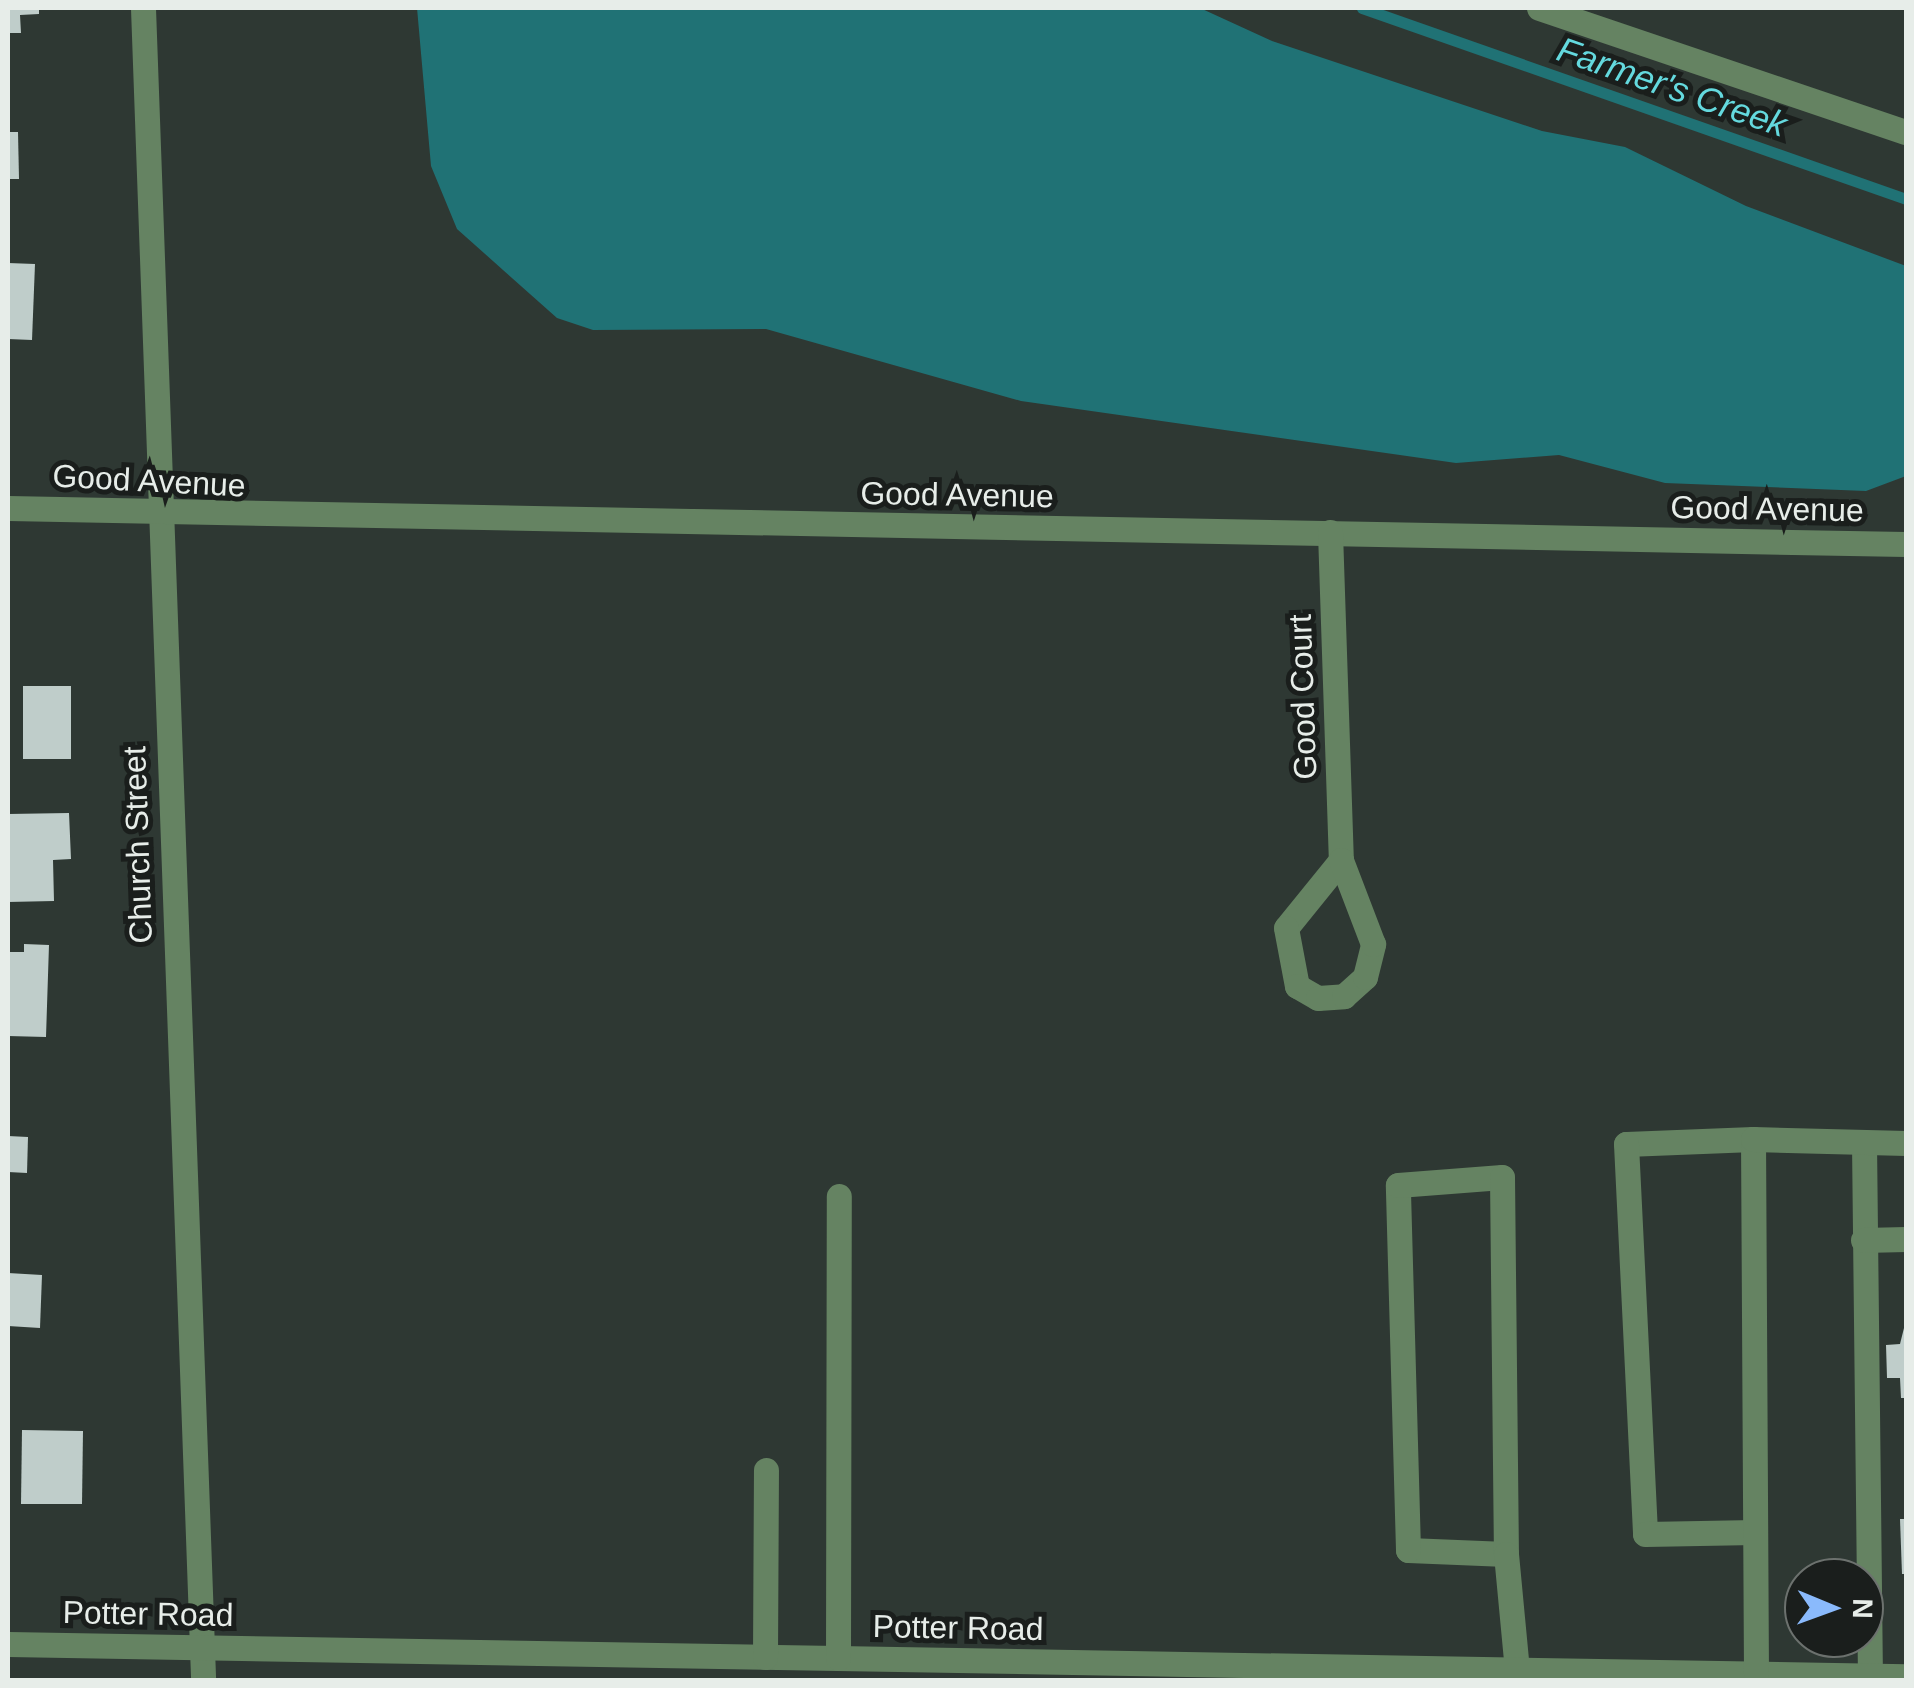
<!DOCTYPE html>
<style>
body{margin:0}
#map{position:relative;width:1914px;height:1688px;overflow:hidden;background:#2e3833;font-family:Arial,sans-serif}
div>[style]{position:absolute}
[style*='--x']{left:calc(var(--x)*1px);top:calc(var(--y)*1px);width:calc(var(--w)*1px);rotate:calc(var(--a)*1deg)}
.water>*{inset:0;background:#207275}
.stream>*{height:11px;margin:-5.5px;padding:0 5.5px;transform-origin:5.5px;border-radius:5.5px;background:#207275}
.building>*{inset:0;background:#bfcdca}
.minor>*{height:25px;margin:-12.5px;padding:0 12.5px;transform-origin:12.5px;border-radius:12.5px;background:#658362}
span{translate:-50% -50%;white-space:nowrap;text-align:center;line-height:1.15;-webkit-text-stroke:10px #1a1e1c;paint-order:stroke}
.street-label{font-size:32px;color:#e7ede9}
.water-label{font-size:35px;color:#64d9de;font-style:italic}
.frame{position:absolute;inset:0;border:10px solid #e7ede9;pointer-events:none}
.north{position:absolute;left:1784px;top:1558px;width:100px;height:100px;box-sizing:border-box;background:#1a1e1c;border:2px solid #6c716e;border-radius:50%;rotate:91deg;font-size:28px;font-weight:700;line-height:40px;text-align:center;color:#e7ede9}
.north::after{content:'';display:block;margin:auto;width:35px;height:45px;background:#8abafc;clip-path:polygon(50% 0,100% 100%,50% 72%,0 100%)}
</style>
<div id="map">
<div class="water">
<i style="clip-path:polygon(417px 8px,1200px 8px,1272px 41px,1542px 131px,1625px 147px,1746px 206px,1906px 266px,1906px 476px,1866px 491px,1665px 483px,1559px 455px,1456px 463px,1021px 401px,766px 329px,593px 330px,557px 318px,457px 229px,431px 166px)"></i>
</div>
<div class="stream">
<i style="--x:1362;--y:8;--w:577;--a:19.35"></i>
</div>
<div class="building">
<i style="clip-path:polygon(8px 8px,39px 8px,39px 14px,20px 15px,21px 33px,8px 33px)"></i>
<i style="clip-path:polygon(8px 132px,18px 132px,19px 179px,8px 179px)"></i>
<i style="clip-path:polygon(8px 263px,35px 264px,32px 340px,8px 339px)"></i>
<i style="clip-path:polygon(23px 686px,71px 686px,71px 759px,23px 759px)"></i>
<i style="clip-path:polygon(69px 813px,71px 859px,53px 860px,54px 901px,8px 902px,8px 814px)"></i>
<i style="clip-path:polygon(24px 944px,49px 945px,46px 1037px,8px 1036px,8px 952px,24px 952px)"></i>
<i style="clip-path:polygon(8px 1136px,28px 1137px,27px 1173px,8px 1172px)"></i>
<i style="clip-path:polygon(8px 1273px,42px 1275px,40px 1328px,8px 1326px)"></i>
<i style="clip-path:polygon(1906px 1320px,1906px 1398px,1901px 1398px,1900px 1378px,1887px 1378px,1886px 1345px,1900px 1344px)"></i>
<i style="clip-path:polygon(22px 1430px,83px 1431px,82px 1504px,21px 1504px)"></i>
<i style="clip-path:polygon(1900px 1519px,1906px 1519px,1906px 1574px,1902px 1574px)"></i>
</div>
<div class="minor">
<i style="--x:143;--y:8;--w:1673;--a:87.94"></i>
<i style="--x:1539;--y:8;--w:387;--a:18.7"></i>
<i style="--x:8;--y:508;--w:1898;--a:1.09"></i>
<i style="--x:1330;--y:532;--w:328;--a:88.1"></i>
<i style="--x:1341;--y:860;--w:87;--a:129"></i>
<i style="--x:1286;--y:928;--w:59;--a:79.3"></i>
<i style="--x:1297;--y:986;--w:24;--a:30"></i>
<i style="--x:1318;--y:998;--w:26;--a:-4"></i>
<i style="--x:1344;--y:996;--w:28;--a:-42"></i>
<i style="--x:1365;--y:977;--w:34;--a:-76"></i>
<i style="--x:1373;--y:944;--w:90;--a:-110.9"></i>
<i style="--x:1753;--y:1139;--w:127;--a:177.7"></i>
<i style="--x:1626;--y:1144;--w:390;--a:87.2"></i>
<i style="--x:1645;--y:1534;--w:110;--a:-1"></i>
<i style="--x:1864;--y:1142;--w:534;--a:89.36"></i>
<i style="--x:1863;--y:1240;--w:43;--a:-1.3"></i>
<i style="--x:1506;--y:1554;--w:98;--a:-177.7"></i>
<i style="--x:1408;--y:1550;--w:365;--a:-91.6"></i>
<i style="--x:1398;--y:1185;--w:104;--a:-4.4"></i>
<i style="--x:1502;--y:1177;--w:377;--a:89.4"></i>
<i style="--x:1506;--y:1554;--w:117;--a:84.6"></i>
<i style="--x:8;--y:1644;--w:1898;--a:0.97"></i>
<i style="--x:765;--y:1657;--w:187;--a:-89.7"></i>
<i style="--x:838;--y:1658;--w:462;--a:-89.9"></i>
<i style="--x:1756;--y:1674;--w:535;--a:-90.32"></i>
<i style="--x:1753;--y:1139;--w:153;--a:1.5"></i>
</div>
<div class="street-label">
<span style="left:149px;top:481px;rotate:3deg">Good Avenue</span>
<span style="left:957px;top:495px;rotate:1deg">Good Avenue</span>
<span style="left:1767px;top:509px;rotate:1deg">Good Avenue</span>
<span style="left:1303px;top:697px;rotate:-92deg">Good Court</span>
<span style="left:138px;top:845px;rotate:-92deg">Church Street</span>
<span style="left:148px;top:1614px;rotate:1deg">Potter Road</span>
<span style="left:958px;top:1628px;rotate:1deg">Potter Road</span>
</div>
<div class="water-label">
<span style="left:1672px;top:87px;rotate:19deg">Farmer's Creek</span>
</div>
<div class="frame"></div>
<div class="north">N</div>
</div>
